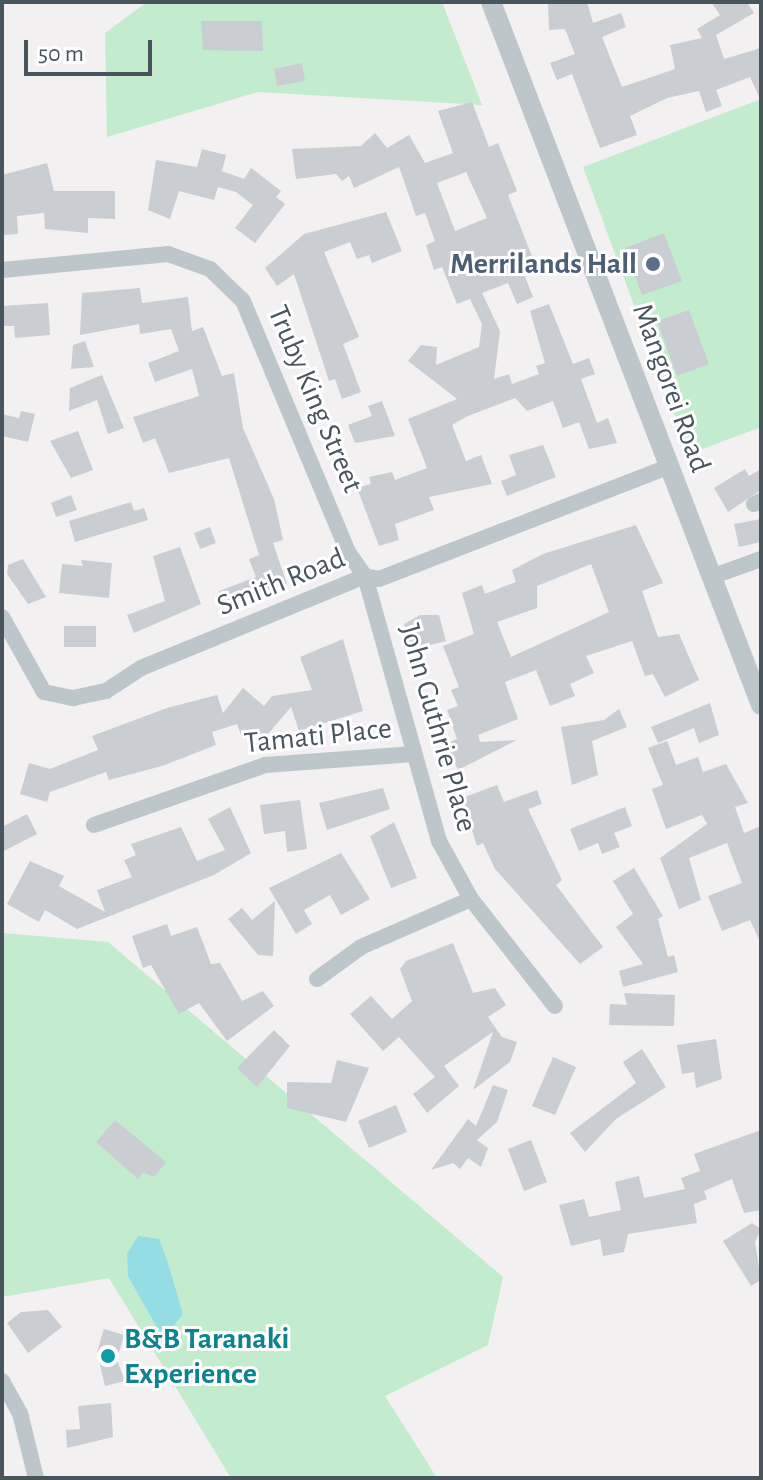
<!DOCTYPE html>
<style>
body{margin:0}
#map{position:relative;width:763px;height:1480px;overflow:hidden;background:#f2f0f0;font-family:"Alegreya Sans",sans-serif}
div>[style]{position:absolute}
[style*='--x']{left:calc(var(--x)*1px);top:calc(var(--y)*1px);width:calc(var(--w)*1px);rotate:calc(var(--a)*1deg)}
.green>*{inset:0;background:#c3ebce}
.water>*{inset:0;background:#94dde5}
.building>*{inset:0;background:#caced2}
.minor>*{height:16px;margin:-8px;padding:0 8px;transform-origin:8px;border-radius:8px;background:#bdc6cb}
.tertiary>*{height:20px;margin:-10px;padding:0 10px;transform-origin:10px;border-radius:10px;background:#bdc6cb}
.dots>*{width:22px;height:22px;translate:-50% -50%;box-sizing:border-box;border:4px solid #fff;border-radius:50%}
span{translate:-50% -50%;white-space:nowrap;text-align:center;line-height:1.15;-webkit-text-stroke:6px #fff;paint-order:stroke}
.service-label{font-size:30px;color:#4e5e75;font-weight:700}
.right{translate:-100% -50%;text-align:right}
.street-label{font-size:30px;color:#49555c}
.culture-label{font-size:30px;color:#0d838f;font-weight:700}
.left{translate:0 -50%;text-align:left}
.frame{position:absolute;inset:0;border:4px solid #49555c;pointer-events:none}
.scale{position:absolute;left:24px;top:40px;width:128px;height:36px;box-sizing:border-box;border:4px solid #49555c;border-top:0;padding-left:10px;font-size:24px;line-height:28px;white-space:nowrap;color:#49555c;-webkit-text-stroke:6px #fff;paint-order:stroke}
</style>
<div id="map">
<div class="green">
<i style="clip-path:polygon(147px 2px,442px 2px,482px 105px,258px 92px,107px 137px,105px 33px)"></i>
<i style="clip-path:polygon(761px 99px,761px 427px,689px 454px,583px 167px)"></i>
<i style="clip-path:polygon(2px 933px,108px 942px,503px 1277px,488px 1345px,385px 1396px,437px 1478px,231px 1478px,109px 1278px,2px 1297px)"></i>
</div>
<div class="water">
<i style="clip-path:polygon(138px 1236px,159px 1239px,167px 1260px,183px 1314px,172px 1328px,159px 1331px,128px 1276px,127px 1254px)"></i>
</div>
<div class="building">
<i style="clip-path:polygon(548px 2px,587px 2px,593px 23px,621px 13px,626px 27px,602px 37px,622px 87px,675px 69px,670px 45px,702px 38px,697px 29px,720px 15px,711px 2px,747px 2px,754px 13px,716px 35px,724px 59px,761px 48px,761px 101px,750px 77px,716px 90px,722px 106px,706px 112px,699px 91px,667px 98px,630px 116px,637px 135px,600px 148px,572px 74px,557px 80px,550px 63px,575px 54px,565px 29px,549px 30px)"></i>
<i style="clip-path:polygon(201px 21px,262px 21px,263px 51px,203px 50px)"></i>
<i style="clip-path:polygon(302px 63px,305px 81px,277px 86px,274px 69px)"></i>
<i style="clip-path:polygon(evenodd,472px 102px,489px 147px,498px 143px,517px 191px,508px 195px,537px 269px,524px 274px,533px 297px,517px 304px,508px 283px,482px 293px,500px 331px,494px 379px,509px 374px,512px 384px,539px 374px,536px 366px,545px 363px,530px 311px,549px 304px,573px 364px,589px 358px,595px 374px,581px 379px,597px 423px,608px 418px,617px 443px,589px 449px,579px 422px,563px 428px,553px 401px,527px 411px,515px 398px,468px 416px,452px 425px,466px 461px,481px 455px,492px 484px,429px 497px,434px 510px,395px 524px,399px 540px,379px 546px,357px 488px,371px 484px,369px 477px,392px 472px,395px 480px,427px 468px,408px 419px,457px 399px,408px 361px,421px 345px,437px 347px,436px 365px,479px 347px,482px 324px,470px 299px,457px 304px,442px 267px,434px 270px,426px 245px,435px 241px,425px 213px,416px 216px,399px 167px,354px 188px,349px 176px,342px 181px,336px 174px,296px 179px,292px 149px,361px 146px,375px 133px,387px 148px,409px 135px,425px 163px,453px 153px,438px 111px,472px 102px,466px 172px,487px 218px,455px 231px,437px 183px,466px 172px)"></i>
<i style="clip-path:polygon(202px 149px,226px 155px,222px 171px,244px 179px,251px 168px,281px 191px,276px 197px,285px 204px,255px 243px,235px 228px,253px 205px,236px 192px,218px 187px,214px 200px,179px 191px,170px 219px,148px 210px,156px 160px,197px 167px)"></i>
<i style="clip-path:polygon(47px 163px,54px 191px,115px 191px,115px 219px,88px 218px,88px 233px,45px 229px,44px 213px,17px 216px,18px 234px,2px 235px,2px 175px)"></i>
<i style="clip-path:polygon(386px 212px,402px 251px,372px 263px,369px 255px,357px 259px,350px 242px,324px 252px,359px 337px,343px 344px,361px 392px,342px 399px,335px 379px,329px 381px,294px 274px,277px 286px,265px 268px,304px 234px)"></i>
<i style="clip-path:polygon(664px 233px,682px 281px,642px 295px,625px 248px)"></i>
<i style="clip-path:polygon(140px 288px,142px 303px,188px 297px,192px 331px,203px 327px,222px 376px,234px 373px,243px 428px,274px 499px,283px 540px,273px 543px,287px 584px,225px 607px,219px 591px,256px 577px,249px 559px,259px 555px,229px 458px,169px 473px,155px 438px,143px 443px,133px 417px,199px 396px,192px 369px,155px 382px,148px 363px,179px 351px,171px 329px,140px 334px,139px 324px,80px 335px,82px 293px)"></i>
<i style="clip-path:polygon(48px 303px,50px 335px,15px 338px,14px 326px,2px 326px,2px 306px)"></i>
<i style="clip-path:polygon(689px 310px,709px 364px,677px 376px,657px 321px)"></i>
<i style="clip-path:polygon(85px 341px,94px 367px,71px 369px,73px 345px)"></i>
<i style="clip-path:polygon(102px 375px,124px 428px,108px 434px,97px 400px,69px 411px,70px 388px)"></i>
<i style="clip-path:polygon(382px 401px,395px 436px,355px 443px,348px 425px,372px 416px,368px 406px)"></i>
<i style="clip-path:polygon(21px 411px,35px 414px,28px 442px,2px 436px,2px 414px,19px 418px)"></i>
<i style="clip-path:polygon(78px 431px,93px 470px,71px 478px,50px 441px)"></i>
<i style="clip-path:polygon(543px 445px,556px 477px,507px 496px,501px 481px,516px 475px,509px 455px)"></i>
<i style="clip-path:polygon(745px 469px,749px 476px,761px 469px,761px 490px,728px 512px,714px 488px)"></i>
<i style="clip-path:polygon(71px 495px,77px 510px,56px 517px,51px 503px)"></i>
<i style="clip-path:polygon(131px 502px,134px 511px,144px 508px,148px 520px,75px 542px,69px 521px)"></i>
<i style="clip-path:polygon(761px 519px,761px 542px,739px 547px,734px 524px)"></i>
<i style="clip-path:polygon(evenodd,636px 525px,663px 583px,642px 591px,658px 637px,679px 634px,699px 680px,665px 697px,653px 674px,645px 676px,632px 641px,586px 656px,594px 673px,570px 684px,575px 696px,550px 706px,536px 670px,505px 682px,518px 719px,478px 735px,480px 742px,517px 740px,458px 770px,446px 744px,457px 739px,447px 710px,458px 706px,451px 690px,459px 687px,443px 646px,474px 634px,462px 593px,482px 585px,485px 594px,516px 582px,512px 570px,543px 554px,636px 525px,591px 564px,609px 612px,511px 657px,497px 622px,537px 608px,537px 586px,591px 564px)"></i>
<i style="clip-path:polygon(210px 527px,216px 543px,200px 549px,194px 533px)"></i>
<i style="clip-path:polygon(180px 547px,201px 604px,134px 633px,127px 615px,165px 601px,153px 556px)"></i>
<i style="clip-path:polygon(23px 559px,46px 597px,28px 604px,7px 574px,8px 565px)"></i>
<i style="clip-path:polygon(81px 560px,112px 563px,109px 598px,59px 593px,62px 564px,83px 566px)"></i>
<i style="clip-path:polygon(420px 615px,439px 615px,446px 641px,411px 650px,404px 624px)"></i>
<i style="clip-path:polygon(64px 626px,96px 626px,96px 647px,64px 647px)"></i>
<i style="clip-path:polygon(343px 639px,363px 711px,299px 731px,291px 707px,268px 734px,242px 738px,237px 724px,212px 732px,216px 745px,162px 766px,109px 780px,106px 772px,50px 792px,47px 802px,20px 794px,29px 763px,50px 769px,98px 750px,92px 736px,167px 708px,217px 695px,223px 713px,243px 688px,264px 706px,272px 696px,312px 690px,300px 657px)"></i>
<i style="clip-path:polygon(710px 703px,719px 735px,699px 743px,694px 728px,658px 743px,651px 727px)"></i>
<i style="clip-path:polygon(619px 709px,627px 727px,592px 741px,598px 775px,572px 785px,561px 727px,604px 720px)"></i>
<i style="clip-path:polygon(667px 741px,676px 765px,698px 757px,703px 772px,726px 764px,748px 803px,735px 807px,744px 833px,761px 826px,761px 944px,750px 920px,722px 931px,708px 896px,742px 883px,727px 843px,689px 858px,701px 900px,679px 909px,660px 858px,707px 824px,702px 815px,666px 829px,652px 789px,663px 785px,648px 748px)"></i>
<i style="clip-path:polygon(497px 785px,504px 802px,537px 790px,542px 804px,528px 809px,562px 880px,556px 885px,603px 947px,580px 964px,495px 869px,483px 843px,477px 846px,462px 798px)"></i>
<i style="clip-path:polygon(383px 788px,390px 809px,327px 830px,319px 803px)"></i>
<i style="clip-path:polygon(300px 800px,307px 849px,287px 852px,285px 831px,264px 834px,260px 805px)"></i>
<i style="clip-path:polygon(230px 807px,251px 853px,214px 875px,77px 929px,45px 910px,39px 922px,7px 904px,30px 861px,64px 876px,59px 886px,105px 912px,97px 890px,132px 877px,124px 860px,136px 855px,131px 844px,181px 827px,197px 861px,225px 850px,208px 819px)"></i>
<i style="clip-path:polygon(625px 807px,632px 826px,614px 833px,620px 847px,602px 854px,598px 843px,579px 851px,570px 829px)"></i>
<i style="clip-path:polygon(27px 814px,37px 834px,2px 852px,2px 827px)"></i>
<i style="clip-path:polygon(394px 822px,417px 878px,391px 888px,370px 836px)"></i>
<i style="clip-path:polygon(341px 853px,370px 899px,341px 915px,330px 895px,304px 910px,312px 924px,296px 934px,269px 888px)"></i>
<i style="clip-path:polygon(634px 868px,663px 916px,658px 919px,668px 957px,674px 955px,678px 972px,623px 987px,619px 971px,643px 964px,616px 927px,633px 914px,613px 881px)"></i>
<i style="clip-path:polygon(275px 901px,273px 956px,258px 955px,228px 919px,242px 908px,252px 920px)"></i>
<i style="clip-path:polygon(167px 924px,171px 936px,197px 927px,211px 964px,220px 963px,242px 1001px,263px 991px,274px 1006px,227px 1041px,199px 1003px,179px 1014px,151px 965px,143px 968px,132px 936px)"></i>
<i style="clip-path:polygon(453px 943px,473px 993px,495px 988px,506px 1005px,488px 1017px,502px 1037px,517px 1042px,510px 1062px,473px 1090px,493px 1032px,444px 1066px,459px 1086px,427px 1113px,413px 1094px,435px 1077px,399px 1037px,383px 1051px,350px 1014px,371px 996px,392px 1019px,412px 1001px,400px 969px,406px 961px)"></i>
<i style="clip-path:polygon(624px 993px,675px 995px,674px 1026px,609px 1025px,610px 1004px,627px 1005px)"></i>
<i style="clip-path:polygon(274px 1030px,290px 1046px,257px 1087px,237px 1068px)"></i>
<i style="clip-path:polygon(716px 1039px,722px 1079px,696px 1088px,694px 1072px,682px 1074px,677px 1045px)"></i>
<i style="clip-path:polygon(642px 1049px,666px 1087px,616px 1119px,585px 1152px,570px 1133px,636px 1083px,623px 1062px)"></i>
<i style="clip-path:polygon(553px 1057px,576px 1067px,555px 1115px,532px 1106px)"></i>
<i style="clip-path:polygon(337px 1060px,369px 1068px,346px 1122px,287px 1108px,287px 1082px,331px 1083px)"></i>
<i style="clip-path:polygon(493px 1085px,508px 1090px,497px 1122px,477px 1140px,488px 1148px,481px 1167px,468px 1158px,460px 1169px,453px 1163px,431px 1170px,468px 1119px,476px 1126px)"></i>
<i style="clip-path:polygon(396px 1105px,407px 1132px,369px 1148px,358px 1121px)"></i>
<i style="clip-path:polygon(115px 1120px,166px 1162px,154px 1177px,143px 1172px,138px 1179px,96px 1142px)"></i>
<i style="clip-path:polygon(761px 1130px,761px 1210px,744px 1213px,732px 1179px,704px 1191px,707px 1199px,694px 1204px,697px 1223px,628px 1234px,624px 1252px,603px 1256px,600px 1239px,571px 1246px,559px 1205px,584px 1199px,589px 1217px,621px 1210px,615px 1182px,639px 1176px,644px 1198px,685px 1189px,681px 1178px,700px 1171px,694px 1154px)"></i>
<i style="clip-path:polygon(531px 1140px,547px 1182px,524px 1191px,508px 1149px)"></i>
<i style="clip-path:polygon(752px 1223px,761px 1229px,755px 1242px,761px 1280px,751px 1286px,723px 1241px)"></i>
<i style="clip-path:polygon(48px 1310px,62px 1327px,28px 1353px,7px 1323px,21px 1312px)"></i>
<i style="clip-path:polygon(104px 1329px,124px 1335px,117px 1360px,125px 1381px,105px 1386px,97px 1352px)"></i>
<i style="clip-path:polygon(111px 1403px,113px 1437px,67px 1448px,66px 1430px,80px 1429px,78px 1406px)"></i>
</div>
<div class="minor">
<i style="--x:2;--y:270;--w:167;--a:-5.5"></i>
<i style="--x:168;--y:254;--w:45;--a:19.7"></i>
<i style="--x:210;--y:269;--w:46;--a:44.1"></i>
<i style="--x:243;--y:301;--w:272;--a:67.3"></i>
<i style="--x:348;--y:552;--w:29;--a:55"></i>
<i style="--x:365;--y:576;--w:275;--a:74.4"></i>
<i style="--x:439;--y:841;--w:66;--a:61.1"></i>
<i style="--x:471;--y:899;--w:136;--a:51.9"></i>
<i style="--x:754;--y:504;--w:8;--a:-23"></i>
<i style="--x:711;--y:577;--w:53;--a:-19.8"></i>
<i style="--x:2;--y:617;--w:86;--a:60.8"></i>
<i style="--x:44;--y:692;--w:30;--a:12"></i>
<i style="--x:73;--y:698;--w:34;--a:-12"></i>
<i style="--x:106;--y:691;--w:42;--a:-33.3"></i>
<i style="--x:141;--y:668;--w:242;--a:-22.3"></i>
<i style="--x:365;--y:576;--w:14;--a:12"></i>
<i style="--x:379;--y:579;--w:310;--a:-21.2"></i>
<i style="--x:94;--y:825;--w:181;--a:-19.3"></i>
<i style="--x:265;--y:765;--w:149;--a:-4.2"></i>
<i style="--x:317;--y:979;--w:54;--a:-36"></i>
<i style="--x:361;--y:947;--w:120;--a:-23.6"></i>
<i style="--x:2;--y:1381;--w:37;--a:61"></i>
<i style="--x:20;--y:1413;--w:67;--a:76.2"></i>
</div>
<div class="tertiary">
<i style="--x:491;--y:2;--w:753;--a:68.99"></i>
</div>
<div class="dots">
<i style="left:653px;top:264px;background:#5c6f8a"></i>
<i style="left:108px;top:1356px;background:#0f9aa8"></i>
</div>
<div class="service-label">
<span class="right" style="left:637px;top:264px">Merrilands Hall</span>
</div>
<div class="street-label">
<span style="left:671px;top:388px;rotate:70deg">Mangorei Road</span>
<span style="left:315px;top:399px;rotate:67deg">Truby King Street</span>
<span style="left:281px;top:582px;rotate:-22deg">Smith Road</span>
<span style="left:438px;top:728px;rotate:74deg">John Guthrie Place</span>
<span style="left:318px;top:736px;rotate:-6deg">Tamati Place</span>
</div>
<div class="culture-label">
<span class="left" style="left:124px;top:1356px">B&amp;B Taranaki<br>Experience</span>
</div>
<div class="frame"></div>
<div class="scale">50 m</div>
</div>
